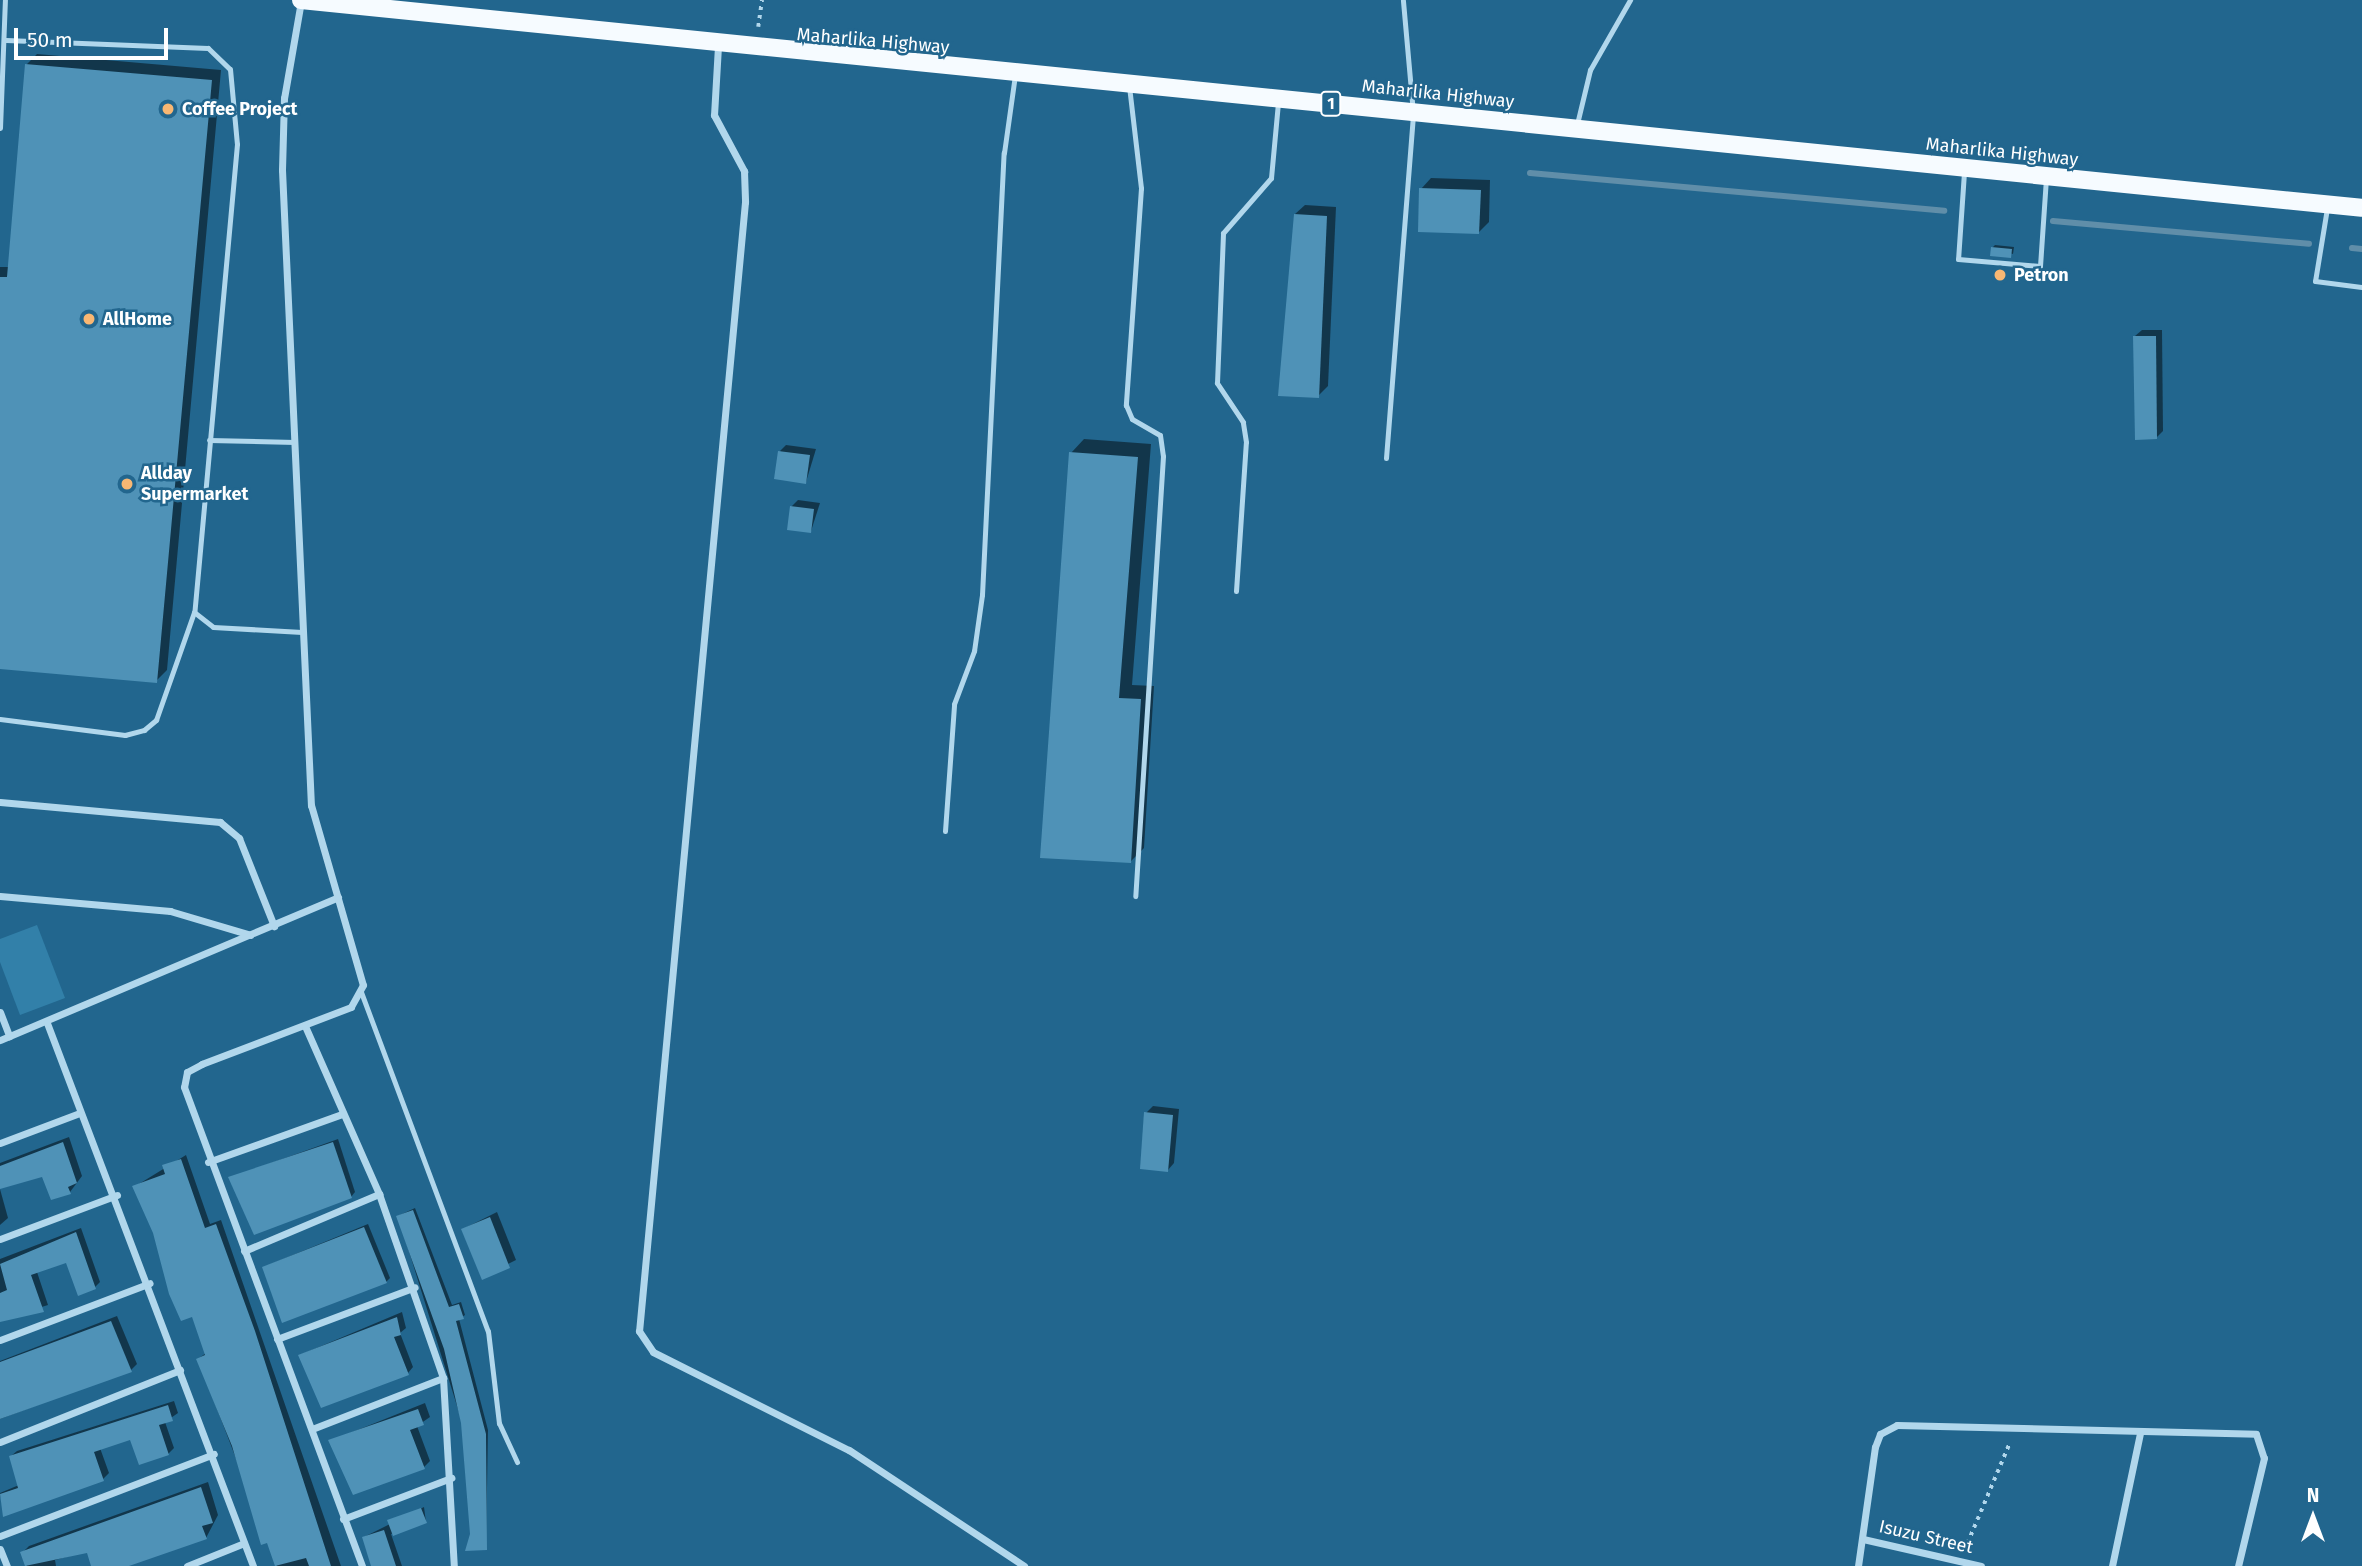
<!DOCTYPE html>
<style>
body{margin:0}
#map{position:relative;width:2362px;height:1566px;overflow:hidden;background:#22668e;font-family:"Fira Sans",sans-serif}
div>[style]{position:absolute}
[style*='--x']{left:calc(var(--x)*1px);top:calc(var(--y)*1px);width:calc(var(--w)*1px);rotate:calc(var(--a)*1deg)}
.green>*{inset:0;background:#3280a9}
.shadow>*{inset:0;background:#0007}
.stream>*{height:6px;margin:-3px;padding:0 3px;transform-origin:3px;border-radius:3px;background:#608ea9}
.building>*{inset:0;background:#4f92b7}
.path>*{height:3.5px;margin-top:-1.75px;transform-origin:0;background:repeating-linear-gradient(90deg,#b1d7ec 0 3.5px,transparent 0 8.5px)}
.lane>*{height:5px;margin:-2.5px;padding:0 2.5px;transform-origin:2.5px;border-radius:2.5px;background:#b1d7ec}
.street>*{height:7px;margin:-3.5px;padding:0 3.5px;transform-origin:3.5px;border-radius:3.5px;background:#b1d7ec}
.primary>*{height:18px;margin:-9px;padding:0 9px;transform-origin:9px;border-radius:9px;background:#f6fbff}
.dots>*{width:19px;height:19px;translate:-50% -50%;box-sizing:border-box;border:4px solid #22668e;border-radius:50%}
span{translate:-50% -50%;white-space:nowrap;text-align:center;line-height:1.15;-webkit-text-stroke:5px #22668e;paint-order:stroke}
.shield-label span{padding:2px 5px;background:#22668e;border:2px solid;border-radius:5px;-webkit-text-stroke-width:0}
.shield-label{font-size:16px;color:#fff;font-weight:700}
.street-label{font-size:18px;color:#fff}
.poi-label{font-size:18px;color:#fff;font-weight:700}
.left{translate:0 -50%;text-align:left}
.north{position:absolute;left:2278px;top:1482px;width:70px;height:70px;-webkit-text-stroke:5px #22668e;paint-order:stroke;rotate:0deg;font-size:19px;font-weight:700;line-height:28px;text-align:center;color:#fff}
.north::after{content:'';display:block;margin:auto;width:24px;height:32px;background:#fff;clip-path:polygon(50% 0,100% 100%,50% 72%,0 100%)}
.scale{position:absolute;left:14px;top:28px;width:154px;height:32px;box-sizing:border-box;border:4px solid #fff;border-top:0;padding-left:9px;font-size:21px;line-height:24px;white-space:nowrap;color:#fff;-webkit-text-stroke:5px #22668e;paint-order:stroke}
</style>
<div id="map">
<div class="green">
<i style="clip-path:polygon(37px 925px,65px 998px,20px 1015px,0 962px,0 939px)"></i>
</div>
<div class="shadow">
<i style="clip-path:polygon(37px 54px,221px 70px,167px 670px,156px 681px,0 667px,0 267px,9px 267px,26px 65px)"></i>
<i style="clip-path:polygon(1431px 178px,1490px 180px,1489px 222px,1478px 233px,1421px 189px)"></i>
<i style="clip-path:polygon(1305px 205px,1336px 207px,1328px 386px,1318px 396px,1295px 214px)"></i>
<i style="clip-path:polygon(1995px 245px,2014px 247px,2013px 254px,1992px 248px)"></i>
<i style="clip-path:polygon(2142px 330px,2162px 330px,2163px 431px,2156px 438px,2135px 336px)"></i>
<i style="clip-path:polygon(1084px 439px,1151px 444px,1132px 685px,1154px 686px,1144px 848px,1130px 862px,1071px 453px)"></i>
<i style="clip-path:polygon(786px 445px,816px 449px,806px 482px,780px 451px)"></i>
<i style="clip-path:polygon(798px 500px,820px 503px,811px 531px,791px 507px)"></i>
<i style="clip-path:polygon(1153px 1106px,1179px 1109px,1174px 1163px,1168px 1170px,1146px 1113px)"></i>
<i style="clip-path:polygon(69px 1137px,82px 1176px,70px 1192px,43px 1175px,0 1187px,0 1163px)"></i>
<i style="clip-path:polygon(338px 1139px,355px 1192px,351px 1197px,230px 1178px)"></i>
<i style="clip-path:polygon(186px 1155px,210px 1224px,221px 1220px,341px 1566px,277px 1566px,198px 1359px,206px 1353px,193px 1314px,134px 1187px)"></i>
<i style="clip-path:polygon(0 1189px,8px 1218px,0 1225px)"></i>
<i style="clip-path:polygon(415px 1208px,452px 1305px,461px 1302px,465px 1315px,459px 1319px,488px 1430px,486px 1549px,472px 1535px,462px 1422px,398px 1216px)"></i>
<i style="clip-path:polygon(497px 1212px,516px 1260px,483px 1277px,463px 1229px)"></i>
<i style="clip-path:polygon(368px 1224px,390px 1278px,386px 1282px,264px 1267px)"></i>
<i style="clip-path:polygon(81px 1228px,100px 1282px,95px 1287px,67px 1260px,37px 1272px,48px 1305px,0 1320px,0 1259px)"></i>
<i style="clip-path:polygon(402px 1312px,406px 1328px,400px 1333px,413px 1367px,408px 1373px,300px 1355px)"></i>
<i style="clip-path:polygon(117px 1316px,137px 1364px,131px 1370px,0 1419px,0 1361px)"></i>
<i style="clip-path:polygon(174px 1401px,178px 1413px,165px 1422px,174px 1448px,168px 1454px,131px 1438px,100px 1448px,109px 1473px,103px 1479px,4px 1515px,0 1493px,19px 1485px,11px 1456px,17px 1451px)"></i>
<i style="clip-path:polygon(425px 1403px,430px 1417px,417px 1426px,430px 1461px,424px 1467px,330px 1441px)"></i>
<i style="clip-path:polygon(208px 1482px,218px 1515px,206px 1538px,122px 1566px,93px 1566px,88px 1551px,55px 1560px,56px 1566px,27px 1566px,22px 1553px,29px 1546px)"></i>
<i style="clip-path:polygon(424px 1507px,426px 1522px,391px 1534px,402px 1566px,374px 1566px,364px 1537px)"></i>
</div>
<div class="stream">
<i style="--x:1530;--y:173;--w:416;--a:5.2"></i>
<i style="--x:2053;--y:221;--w:257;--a:5.1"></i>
<i style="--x:2352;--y:248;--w:10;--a:6"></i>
</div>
<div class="building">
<i style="clip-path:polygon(25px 64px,212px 80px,157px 683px,0 669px,0 277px,7px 277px)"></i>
<i style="clip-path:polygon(1419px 188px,1481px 190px,1479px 234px,1418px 232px)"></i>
<i style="clip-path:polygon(1294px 214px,1327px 216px,1319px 398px,1278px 396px)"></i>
<i style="clip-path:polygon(1991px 247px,2012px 249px,2011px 258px,1990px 256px)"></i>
<i style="clip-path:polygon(2133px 336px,2156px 336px,2157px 439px,2135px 440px)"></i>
<i style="clip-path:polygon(778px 451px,810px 455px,806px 484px,774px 479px)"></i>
<i style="clip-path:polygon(1069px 452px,1138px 457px,1119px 698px,1141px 699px,1131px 863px,1040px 858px)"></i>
<i style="clip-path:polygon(790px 506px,814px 509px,811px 533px,787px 530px)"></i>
<i style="clip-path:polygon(1144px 1112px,1173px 1115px,1168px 1172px,1140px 1169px)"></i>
<i style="clip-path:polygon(63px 1142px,77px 1183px,68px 1187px,71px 1194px,51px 1200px,42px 1177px,0 1189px,0 1166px)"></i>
<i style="clip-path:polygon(333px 1142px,352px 1198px,254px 1235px,228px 1177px)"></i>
<i style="clip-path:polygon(181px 1159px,205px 1228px,216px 1224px,255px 1331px,331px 1566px,309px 1566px,306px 1558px,275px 1566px,267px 1543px,261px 1545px,232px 1446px,196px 1359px,205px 1355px,192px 1317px,181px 1321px,169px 1294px,153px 1233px,132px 1186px,165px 1174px,162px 1165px)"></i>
<i style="clip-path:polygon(413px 1210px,449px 1307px,459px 1304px,464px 1319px,456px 1321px,486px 1434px,487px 1550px,465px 1551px,470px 1534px,461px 1423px,444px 1349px,396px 1216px)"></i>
<i style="clip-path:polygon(490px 1217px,510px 1268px,482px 1280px,461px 1229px)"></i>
<i style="clip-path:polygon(364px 1227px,387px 1283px,282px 1323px,262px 1267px)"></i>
<i style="clip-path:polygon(76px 1232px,96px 1289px,78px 1296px,66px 1263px,31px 1275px,44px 1312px,0 1322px,0 1293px,7px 1290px,0 1264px)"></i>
<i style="clip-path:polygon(397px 1317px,401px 1335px,394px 1337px,409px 1375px,321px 1408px,298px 1355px)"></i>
<i style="clip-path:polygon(111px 1321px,132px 1372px,0 1419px,0 1362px)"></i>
<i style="clip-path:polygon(168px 1405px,173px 1421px,159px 1425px,169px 1455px,139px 1465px,130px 1440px,94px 1452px,104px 1481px,3px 1517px,0 1494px,18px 1488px,9px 1456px)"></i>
<i style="clip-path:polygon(418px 1409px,424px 1425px,410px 1430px,425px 1469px,353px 1495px,328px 1440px)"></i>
<i style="clip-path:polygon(201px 1487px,213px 1523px,202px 1526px,207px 1539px,129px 1566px,91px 1566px,87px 1553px,25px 1566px,20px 1552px)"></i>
<i style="clip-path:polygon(421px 1508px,427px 1523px,393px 1536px,387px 1520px)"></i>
<i style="clip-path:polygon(384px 1530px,396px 1566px,371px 1566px,362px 1537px)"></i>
</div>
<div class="path">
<i style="--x:758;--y:27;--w:27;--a:-82"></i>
<i style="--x:1964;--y:1551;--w:118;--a:-67.1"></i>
</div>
<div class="lane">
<i style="--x:6;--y:40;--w:202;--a:2.3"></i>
<i style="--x:208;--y:48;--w:30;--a:44"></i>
<i style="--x:230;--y:69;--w:75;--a:84.7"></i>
<i style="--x:237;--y:144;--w:470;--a:95.2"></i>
<i style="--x:1129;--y:86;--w:103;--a:83.3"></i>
<i style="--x:1141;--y:188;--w:218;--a:94"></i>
<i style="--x:1126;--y:405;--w:15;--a:67"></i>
<i style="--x:1132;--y:419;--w:32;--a:30"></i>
<i style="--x:1160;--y:435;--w:21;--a:82"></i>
<i style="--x:1163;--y:456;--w:441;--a:93.6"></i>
<i style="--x:1577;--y:124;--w:56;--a:-76.5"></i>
<i style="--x:1590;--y:70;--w:81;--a:-60.3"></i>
<i style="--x:0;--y:128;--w:128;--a:-87.8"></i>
<i style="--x:1964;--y:172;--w:87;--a:93.9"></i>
<i style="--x:1958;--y:259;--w:82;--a:4.9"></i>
<i style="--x:2040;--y:266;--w:87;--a:-86.1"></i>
<i style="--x:2327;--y:208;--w:74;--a:99.3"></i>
<i style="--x:2315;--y:281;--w:47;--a:7.3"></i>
<i style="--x:209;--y:440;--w:86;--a:1.3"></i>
<i style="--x:1386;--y:458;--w:346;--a:-85.5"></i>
<i style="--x:1413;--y:113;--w:113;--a:-95.1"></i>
<i style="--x:1236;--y:591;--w:149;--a:-86.2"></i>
<i style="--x:1246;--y:442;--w:20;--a:-99"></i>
<i style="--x:1243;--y:422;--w:47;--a:-123.7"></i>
<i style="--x:1217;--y:383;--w:150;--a:-87.7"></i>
<i style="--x:1223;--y:233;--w:73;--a:-48.9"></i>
<i style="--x:1271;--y:178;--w:76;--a:-84.7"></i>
<i style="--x:0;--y:719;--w:126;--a:7.3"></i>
<i style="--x:125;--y:735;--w:20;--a:-15"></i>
<i style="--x:144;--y:730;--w:16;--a:-40"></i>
<i style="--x:156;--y:720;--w:114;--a:-70.6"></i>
<i style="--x:194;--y:612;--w:24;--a:38"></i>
<i style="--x:213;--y:627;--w:89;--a:3.2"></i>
<i style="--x:945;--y:831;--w:127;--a:-85.9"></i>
<i style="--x:954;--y:704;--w:57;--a:-69.3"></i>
<i style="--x:974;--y:651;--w:57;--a:-81.9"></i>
<i style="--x:982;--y:595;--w:443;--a:-87.2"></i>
<i style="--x:1004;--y:153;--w:79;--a:-82"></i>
<i style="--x:361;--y:992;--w:362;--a:69.5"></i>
<i style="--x:488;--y:1331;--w:93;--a:83.2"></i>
<i style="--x:499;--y:1423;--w:43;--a:65.2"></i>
</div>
<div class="street">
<i style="--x:301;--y:1;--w:98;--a:99.9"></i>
<i style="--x:284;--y:98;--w:72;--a:91.6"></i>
<i style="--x:282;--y:170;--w:636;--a:87.39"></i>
<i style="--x:311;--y:805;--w:187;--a:73.9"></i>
<i style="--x:363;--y:985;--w:25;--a:119"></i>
<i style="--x:351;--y:1007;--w:160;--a:159.1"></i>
<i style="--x:202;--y:1064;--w:17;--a:152"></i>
<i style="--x:187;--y:1072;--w:15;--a:101"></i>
<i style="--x:184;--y:1087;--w:511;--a:69.61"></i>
<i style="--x:718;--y:46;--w:69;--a:93.3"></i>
<i style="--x:714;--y:115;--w:64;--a:61.8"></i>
<i style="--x:744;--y:171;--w:31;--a:88"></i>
<i style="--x:745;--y:202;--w:1134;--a:95.36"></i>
<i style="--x:639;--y:1331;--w:25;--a:56"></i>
<i style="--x:653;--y:1352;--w:219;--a:26.6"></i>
<i style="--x:849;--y:1450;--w:210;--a:33.5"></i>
<i style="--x:0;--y:802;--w:221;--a:5.2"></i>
<i style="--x:220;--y:822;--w:25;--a:40"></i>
<i style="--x:239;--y:838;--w:95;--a:68.3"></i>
<i style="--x:0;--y:896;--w:171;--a:5"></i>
<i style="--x:170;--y:911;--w:84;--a:16.5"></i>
<i style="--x:0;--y:1012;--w:26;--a:69"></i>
<i style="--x:47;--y:1023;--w:581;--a:69.22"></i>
<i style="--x:305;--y:1026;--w:184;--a:66.2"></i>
<i style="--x:379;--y:1194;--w:195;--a:70.8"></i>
<i style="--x:443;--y:1378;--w:188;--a:86.7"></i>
<i style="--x:0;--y:1040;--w:367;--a:-22.9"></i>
<i style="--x:0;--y:1143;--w:85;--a:-20.6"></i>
<i style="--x:208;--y:1162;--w:142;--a:-19.7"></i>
<i style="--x:0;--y:1239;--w:125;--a:-20.6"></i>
<i style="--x:244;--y:1251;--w:147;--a:-22.9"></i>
<i style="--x:277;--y:1339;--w:147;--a:-20.6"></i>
<i style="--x:0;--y:1340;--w:160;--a:-20.8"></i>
<i style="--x:312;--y:1429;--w:141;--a:-21.3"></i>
<i style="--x:0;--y:1442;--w:194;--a:-21.8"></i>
<i style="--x:343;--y:1519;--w:116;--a:-20.8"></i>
<i style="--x:0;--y:1536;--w:229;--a:-21"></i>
<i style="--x:1863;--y:1539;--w:121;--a:12.9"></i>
<i style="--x:0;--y:1549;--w:18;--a:68"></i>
<i style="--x:187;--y:1566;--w:61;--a:-22"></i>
<i style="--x:1858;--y:1566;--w:120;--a:-81.9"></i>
<i style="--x:1875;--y:1447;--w:14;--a:-69"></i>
<i style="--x:1880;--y:1434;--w:19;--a:-28"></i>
<i style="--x:1897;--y:1425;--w:359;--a:1.4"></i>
<i style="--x:2256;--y:1434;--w:25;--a:72"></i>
<i style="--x:2264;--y:1458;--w:111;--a:103.5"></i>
<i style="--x:2112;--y:1566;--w:136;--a:-78.1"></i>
</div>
<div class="primary">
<i style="--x:301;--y:0;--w:2071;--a:5.76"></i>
</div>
<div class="dots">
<i style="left:168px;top:109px;background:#f8b773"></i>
<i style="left:2000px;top:275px;background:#f8b773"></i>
<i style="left:89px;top:319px;background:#f8b773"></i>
<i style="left:127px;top:484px;background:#f8b773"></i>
</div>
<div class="shield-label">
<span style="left:1331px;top:104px">1</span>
</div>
<div class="street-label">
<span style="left:873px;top:41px;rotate:5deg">Maharlika Highway</span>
<span style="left:1438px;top:94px;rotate:6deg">Maharlika Highway</span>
<span style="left:2002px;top:152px;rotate:6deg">Maharlika Highway</span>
<span style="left:1926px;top:1537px;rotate:13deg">Isuzu Street</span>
</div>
<div class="poi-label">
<span class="left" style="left:182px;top:109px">Coffee Project</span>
<span class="left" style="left:2014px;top:275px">Petron</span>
<span class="left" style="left:103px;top:319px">AllHome</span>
<span class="left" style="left:141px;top:484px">Allday<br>Supermarket</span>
</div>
<div class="north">N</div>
<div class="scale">50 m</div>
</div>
